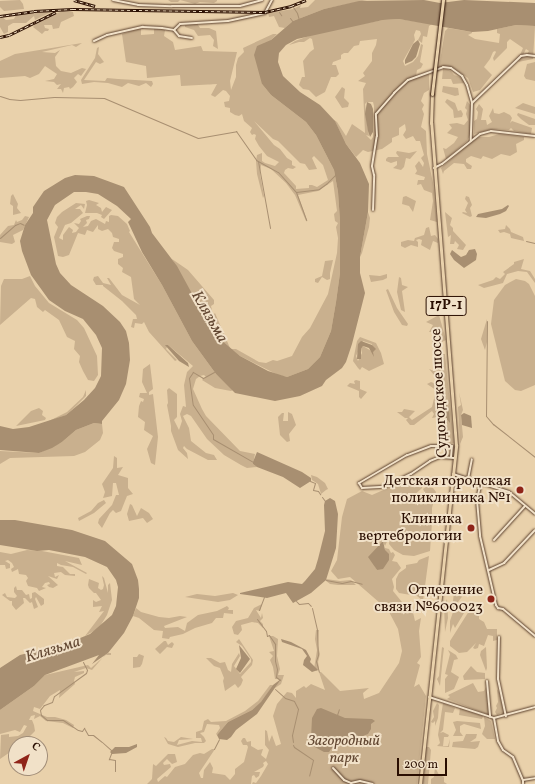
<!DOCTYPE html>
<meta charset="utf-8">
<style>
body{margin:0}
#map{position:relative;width:535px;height:784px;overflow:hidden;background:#e9d1ab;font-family:Vollkorn,serif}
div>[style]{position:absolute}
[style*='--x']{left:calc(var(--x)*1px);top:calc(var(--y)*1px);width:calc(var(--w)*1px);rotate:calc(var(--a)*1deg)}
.green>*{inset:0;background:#c9b08e}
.water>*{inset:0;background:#a88f71}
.stream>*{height:1px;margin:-0.5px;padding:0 0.5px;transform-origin:0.5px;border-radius:0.5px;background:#a88f71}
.roads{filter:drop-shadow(0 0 1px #5a3f2c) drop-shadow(0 0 1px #5a3f2c)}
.minor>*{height:2px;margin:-1px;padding:0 1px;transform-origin:1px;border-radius:1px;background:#f1e1c8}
.major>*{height:3px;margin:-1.5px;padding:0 1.5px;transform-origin:1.5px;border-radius:1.5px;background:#e9d1ab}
.rail>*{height:2.5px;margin-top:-1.25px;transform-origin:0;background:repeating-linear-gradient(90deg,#f1e1c8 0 3px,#2a0e01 0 6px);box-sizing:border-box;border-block:1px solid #2a0e01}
.bridges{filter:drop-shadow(0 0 1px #2a0e01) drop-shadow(0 0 1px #2a0e01)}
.major-bridge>*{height:3px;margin:-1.5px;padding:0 1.5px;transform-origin:1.5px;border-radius:1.5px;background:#e9d1ab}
.dots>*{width:11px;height:11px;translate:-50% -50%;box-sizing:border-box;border:2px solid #f1e1c8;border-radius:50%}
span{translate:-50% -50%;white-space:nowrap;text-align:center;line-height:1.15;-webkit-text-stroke:4px #f1e1c8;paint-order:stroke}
.shield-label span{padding:1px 3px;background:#f1e1c8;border:1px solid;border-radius:3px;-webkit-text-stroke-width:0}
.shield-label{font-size:14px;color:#2a0e01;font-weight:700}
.street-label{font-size:15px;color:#2a0e01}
.poi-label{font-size:15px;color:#2a0e01}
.right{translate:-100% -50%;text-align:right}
.park-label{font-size:15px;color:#624732;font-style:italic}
.water-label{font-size:16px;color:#634833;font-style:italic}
.north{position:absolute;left:8px;top:736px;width:40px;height:40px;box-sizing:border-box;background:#f1e1c8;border:1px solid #a18d78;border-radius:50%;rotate:40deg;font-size:11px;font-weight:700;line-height:16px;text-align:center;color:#2a0e01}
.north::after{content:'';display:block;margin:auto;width:14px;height:18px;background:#8f2418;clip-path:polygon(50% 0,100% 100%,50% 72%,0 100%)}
.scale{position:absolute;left:397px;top:758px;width:50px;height:18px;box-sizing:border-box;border:2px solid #2a0e01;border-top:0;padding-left:5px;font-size:12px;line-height:14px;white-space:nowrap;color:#2a0e01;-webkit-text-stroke:3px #f1e1c8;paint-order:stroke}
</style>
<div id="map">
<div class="green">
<i style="clip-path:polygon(20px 0,23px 4px,24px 9px,4px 11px,0 7px,0 1px)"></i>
<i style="clip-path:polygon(168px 0,217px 0,217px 1px,214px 3px,200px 2px,195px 4px,180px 0,178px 2px,171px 2px)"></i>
<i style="clip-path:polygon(315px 0,367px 0,324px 9px,293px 21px,285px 28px,279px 27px,274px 16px,269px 17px,268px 13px,293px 9px,301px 5px,300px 8px,308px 7px)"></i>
<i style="clip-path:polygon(51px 11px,51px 12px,35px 20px,34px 16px,26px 23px,13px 23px,8px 26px,8px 32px,4px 34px,0 27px,0 18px,2px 17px,6px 20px,14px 19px,16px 15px)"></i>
<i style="clip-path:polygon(63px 11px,73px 12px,74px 16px,61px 22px,59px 28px,53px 29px,52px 25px,44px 25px,45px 28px,49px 29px,48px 31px,45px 31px,42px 34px,33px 27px,36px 23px,52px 15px)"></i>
<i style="clip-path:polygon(evenodd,399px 19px,432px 24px,429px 26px,427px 37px,423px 36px,422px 43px,418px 40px,421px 34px,420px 31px,416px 30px,414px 35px,415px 40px,403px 61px,405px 66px,413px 62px,418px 56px,421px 44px,423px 45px,420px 62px,423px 64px,421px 68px,417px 70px,416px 76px,429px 74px,429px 90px,424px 93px,421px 101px,424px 105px,422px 109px,424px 114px,421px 127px,426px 131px,427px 154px,433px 183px,437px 222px,430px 220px,433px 201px,432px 193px,424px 190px,421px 184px,417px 185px,418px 180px,424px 180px,425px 177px,415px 174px,417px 171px,415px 166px,419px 161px,423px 167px,424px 163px,421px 158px,424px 155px,420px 141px,416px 141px,413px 136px,406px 139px,403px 135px,406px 130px,405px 124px,399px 128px,399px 135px,392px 138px,392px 142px,382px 149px,368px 152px,363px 150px,356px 157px,346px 144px,334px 120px,337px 122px,346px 136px,352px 124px,365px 133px,363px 89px,366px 83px,358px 81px,365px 76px,363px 73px,372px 61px,372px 53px,376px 45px,377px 39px,360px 41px,359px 45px,354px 46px,348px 53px,344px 53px,341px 55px,341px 59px,333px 62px,332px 65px,336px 65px,339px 74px,336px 77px,331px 77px,325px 92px,316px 97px,309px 90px,303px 89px,299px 85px,302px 77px,305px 77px,303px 61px,310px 52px,314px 49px,312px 39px,310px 38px,304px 42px,299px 42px,289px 45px,295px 41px,320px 32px,383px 20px,399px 19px,367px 102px,373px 102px,374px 106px,373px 137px,371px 140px,366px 135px,369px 136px,365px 104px,367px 102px)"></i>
<i style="clip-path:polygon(197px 23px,200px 28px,209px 28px,216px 31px,218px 49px,213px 46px,214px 40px,210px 35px,198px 36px,194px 30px,185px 27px,185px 25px)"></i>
<i style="clip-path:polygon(516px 25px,535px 26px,533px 59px,518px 62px,521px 57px,532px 56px,533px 55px,527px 54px,529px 51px,526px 49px,523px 55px,520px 55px,523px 48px,510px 39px,507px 42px,507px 48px,494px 61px,493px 58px,496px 52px,495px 51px,493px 52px,490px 59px,484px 67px,492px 75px,480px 90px,473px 92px,468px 78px,452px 67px,439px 67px,445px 31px,448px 28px,472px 32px,472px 33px,468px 35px,475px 39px,499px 43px,500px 34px,497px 33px,497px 29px)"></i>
<i style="clip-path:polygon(evenodd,141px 28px,141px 35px,154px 34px,154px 28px,165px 30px,164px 36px,173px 42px,175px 50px,201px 46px,203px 51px,237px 52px,230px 81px,231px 90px,236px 77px,236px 65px,238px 58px,244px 52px,243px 48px,273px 34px,277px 34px,271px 40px,262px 84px,271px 95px,306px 122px,316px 135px,334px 170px,338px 192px,340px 221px,340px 273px,336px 302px,331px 331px,320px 357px,308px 369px,287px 377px,278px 375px,240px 356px,231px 349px,236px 349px,259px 362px,266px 363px,273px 360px,277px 361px,292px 356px,302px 337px,310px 328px,328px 294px,337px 253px,338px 238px,336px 227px,338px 223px,335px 221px,334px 214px,337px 211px,333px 181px,318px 191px,298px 195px,307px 220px,306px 221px,295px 195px,286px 183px,271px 169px,261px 165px,260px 174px,264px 196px,263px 198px,257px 174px,256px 161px,257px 155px,262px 153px,262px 161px,265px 163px,275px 166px,279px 162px,267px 156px,259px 146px,255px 139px,256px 135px,254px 134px,252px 135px,250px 132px,252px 128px,244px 121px,242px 114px,239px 116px,235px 115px,230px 112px,230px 108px,225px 107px,224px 102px,229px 101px,230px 96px,226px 91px,223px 90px,215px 97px,211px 95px,217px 84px,181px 86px,180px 75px,147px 78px,146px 66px,126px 62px,122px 34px,141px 28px,254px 121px,273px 139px,278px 141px,300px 163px,305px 164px,309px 170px,317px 169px,312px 158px,314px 156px,323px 165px,328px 180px,317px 187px,312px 185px,309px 185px,309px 188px,296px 189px,296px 186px,284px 173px,285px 170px,288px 168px,293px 169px,296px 167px,292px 165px,292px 161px,287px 158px,280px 149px,274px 145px,254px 121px)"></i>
<i style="clip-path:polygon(82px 43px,76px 47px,72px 45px,42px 52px,55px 53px,60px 50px,55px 57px,56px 66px,61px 71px,71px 73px,82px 68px,86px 69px,81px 76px,78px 74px,74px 78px,77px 82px,73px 87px,70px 89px,69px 87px,64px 88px,63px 93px,61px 89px,57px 89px,61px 84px,57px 85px,54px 82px,45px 81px,54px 79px,57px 74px,45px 66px,39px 74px,30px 78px,25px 76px,0 78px,0 61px,15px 54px)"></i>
<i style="clip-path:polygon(99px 47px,98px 54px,104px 62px,100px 64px,96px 62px,84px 80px,105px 81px,107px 78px,118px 79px,152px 81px,153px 84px,151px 87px,146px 83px,139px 86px,128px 83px,122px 87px,108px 83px,94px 82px,82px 84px,81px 80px,95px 58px,97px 48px)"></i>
<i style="clip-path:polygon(535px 62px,535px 81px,526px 79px,524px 76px,527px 64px)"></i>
<i style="clip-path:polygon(443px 69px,446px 69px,451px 71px,454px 75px,460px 77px,465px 83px,453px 84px,451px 79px,442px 79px)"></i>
<i style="clip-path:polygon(443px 86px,458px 88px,459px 95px,455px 96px,442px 92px)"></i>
<i style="clip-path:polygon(342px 87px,345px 89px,344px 98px,349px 103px,348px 107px,342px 108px,335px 97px)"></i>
<i style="clip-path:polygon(447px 99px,455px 103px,458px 111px,461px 110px,463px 114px,462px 117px,454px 118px,453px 110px,445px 102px)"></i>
<i style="clip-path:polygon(467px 101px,471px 106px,470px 135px,467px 141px,446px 159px,443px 148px,446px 149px,454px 143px,458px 137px,447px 133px,452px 128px,449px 124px,457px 123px,464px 125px,468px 120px,466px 114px,467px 110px,465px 108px)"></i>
<i style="clip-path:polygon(523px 103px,535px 107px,535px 114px,515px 108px)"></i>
<i style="clip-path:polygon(479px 104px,483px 109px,481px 120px,486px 120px,487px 125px,492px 122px,489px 116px,493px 108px,494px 113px,499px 114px,504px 112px,510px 115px,512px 118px,510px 123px,512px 121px,532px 128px,531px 134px,514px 131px,511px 128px,509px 130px,492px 129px,474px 134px,474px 121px,477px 119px,478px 112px,476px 109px)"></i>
<i style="clip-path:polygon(518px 113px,535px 119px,535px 125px,529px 125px,521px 119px,517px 115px)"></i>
<i style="clip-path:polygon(499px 134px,524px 137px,524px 140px,516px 144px,517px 152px,510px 156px,501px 154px,492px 159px,483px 156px,481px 159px,471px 156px,466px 159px,466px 162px,472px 166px,471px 169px,467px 169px,464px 164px,454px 163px,444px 171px,443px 174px,441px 168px,469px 144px,479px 137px,489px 137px)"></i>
<i style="clip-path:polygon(397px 151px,409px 153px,417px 151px,410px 159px,406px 158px,404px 167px,401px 170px,393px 168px,397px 165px,397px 161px,391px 163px,386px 161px,386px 159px,388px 157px,399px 157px,396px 153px)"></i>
<i style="clip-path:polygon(13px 194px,18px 204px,17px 208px,21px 213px,13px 215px,13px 206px,10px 204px,11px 196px)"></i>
<i style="clip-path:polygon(406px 196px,416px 201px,413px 212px,409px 206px,402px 204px,403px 197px)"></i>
<i style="clip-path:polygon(466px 196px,469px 197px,472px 205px,470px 208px,472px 216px,470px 217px,462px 213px,463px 212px,467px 213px,465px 210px,468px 203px,465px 199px)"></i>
<i style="clip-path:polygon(89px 200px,99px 203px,96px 205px,101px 208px,102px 212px,106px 207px,112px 210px,104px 219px,101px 217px,102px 215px,97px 213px,85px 213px,87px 205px,86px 201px)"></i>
<i style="clip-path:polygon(76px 203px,85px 204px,84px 209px,81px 205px,75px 209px,80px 209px,83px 213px,71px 223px,65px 225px,59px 238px,63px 240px,63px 235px,69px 227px,73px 230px,72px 233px,76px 232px,79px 228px,74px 223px,79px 224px,81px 221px,80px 219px,87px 216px,90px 216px,89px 219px,86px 220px,87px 223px,83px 227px,88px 226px,91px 221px,96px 219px,105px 224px,106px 221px,109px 222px,109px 216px,111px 215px,118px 216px,127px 224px,130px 231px,129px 232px,162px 285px,192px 341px,216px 374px,233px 390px,231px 391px,215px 388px,202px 380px,206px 377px,204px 375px,200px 376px,196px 379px,193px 389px,202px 409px,206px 416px,240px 451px,255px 454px,253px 464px,257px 467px,247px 468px,241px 465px,224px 455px,207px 439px,191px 416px,187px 414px,183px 416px,189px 428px,191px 441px,206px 453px,214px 455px,217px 460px,208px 460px,187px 449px,184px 446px,183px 448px,187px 453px,188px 459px,178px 450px,171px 431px,171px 426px,167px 405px,168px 403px,167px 390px,169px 388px,177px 394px,177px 417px,174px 420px,179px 430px,182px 421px,180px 414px,183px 406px,186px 407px,184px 385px,187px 372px,193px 366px,168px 345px,166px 349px,177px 360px,175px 361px,149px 332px,144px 322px,142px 324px,135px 323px,134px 328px,131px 327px,133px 319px,137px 319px,136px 315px,122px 301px,103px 286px,103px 285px,96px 285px,93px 280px,94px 277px,98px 276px,103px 283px,111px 285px,107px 278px,109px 278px,122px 295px,140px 305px,134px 299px,131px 277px,122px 272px,123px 268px,118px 264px,118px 259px,123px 257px,123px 254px,114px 251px,112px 248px,114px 242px,119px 242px,119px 239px,113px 237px,112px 233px,108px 229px,102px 231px,98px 229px,98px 225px,93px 232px,87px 230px,85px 235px,78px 233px,69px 255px,63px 257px,58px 256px,54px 237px,58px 227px,55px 223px,57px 217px,62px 212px)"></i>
<i style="clip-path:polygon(368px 212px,370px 218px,369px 227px,362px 253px,360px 257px)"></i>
<i style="clip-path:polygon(445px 212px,452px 218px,450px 225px,453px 228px,453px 231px,466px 245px,463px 250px,457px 249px,459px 245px,455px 241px,454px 244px,450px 244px,451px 235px,448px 237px)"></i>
<i style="clip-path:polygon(25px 216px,29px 217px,23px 230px,13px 235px,15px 242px,12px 244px,0 242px,0 235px,8px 226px,14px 225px,16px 220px,17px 222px,22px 220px)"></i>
<i style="clip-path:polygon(506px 225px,510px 229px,511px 232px,523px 237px,524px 241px,511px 238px,510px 234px,504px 232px,500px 233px,498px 230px,505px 229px)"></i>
<i style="clip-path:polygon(429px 227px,431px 236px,435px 235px,438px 239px,438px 243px,433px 241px,430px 250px,421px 245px,422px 240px,419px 239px,416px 240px,418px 242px,418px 247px,411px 245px,405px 248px,401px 246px,401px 242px,408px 240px,414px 241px,415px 238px,424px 235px,426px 228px)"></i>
<i style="clip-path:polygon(172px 259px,188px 270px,214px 300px,214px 304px,211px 306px,213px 315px,215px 313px,230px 348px,214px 334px)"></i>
<i style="clip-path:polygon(524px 259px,521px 269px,530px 271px,535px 279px,535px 283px,527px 272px,518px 271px,507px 274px,503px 283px,484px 288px,478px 285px,493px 280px,496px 277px,500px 279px,505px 274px,503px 272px,514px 264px,514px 262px)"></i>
<i style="clip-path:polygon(333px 260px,330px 273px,330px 279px,327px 280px,322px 277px,318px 283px,315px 282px,315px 279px,322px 276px,325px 261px)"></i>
<i style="clip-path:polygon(387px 274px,387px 278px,383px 280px,371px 282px,369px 275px,380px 276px)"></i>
<i style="clip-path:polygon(30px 276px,35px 286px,49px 303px,77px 320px,84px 328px,97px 356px,98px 375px,94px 381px,88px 380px,83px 371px,79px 362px,80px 356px,74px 349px,75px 341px,67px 337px,59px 320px,45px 310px,43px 312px,37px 307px,35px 299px,31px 298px,0 325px,1px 286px,4px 279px,22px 279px)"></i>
<i style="clip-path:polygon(399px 277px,401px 278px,402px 285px,408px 287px,402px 291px,405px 312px,401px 310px,397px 292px)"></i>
<i style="clip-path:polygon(516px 279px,525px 281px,529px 284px,535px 296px,535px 385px,521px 391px,515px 390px,505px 381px,491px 324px,494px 300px,505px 285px)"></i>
<i style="clip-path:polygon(388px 289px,397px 308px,408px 324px,407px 326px,402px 325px,394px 312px,386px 290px)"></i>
<i style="clip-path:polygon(439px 315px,446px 340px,436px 345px,442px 354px,445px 354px,454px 443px,445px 444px,438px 417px,432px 418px,434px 414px,432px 411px,414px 425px,410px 425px,406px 420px,408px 418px,405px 418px,397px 412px,402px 412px,404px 409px,415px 411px,409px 417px,412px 420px,432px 407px,436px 390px,427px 384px,431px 382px,436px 384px,439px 381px,429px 369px,434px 371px,436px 368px,435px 359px,437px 357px,432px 341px,437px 331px,435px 328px,433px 332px,429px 332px,433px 325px,426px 322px)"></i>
<i style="clip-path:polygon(487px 319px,487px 342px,485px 350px,481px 339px)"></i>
<i style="clip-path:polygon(evenodd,360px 337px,376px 343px,381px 353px,384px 364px,369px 371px,362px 367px,360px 370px,358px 368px,353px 361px,357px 341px,360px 337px,363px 341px,372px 344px,373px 352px,363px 346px,361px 349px,362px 353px,358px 361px,356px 356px,363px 341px)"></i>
<i style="clip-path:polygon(150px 364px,153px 389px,149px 392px,149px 395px,153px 394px,158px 437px,155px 465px,151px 463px,147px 449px,153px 436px,144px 430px,145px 422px,138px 417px,139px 406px,141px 401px,143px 402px,144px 399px,139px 397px,140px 393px,147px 393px,142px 382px,143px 369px)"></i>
<i style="clip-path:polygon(356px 380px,360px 381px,360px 389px,367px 392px,361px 399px,359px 397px,359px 391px,347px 386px,350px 383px,355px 384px,354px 381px)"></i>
<i style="clip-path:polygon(86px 390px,86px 396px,73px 409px,66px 415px,47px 422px,67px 412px,83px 397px)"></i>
<i style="clip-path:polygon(459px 392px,463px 410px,461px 415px,463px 437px,460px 444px,458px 407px,461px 405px)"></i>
<i style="clip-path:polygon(39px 408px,43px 411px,42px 415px,46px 418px,45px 420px,16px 426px,31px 411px)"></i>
<i style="clip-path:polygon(288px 412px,292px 414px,296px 425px,289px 434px,290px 441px,287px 442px,280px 435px,278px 417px,282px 413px,284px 413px,283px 421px,288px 421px)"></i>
<i style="clip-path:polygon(94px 423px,102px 424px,103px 433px,100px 440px,85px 452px,74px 456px,10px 458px,0 464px,0 451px,39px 453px,62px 442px,76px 430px)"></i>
<i style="clip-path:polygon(114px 456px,117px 458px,117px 468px,123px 467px,118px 475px,128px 478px,128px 488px,133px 494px,127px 496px,121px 511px,116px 513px,113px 510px,110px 513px,102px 528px,98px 523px,99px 519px,112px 505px,116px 495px,119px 495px,116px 483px,113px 483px,112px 496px,103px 498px,105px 492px,102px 484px,113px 468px)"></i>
<i style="clip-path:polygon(311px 475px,317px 477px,325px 483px,328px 489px,326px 490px,321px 494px,318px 484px,312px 480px)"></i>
<i style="clip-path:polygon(420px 480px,423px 483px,422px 488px,411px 498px,425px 493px,423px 489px,426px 487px,433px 488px,436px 492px,432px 508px,432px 517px,421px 521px,427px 526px,432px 522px,430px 551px,414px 556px,403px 555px,394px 550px,389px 544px,390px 535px,385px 546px,383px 542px,374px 553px,374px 565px,377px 570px,385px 548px,389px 549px,391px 553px,393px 552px,395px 555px,392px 561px,397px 562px,401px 568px,392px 579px,394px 587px,393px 591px,406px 607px,412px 608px,415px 621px,421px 618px,419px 631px,421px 657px,417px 663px,420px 665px,414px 687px,419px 684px,426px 696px,417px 784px,252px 784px,253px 782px,256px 783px,261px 776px,268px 764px,266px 761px,263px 763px,264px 765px,263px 767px,254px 772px,260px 772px,259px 776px,256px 778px,254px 775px,252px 776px,251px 784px,147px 784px,152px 779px,153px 764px,156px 766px,168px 754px,175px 754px,177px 762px,172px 764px,167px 759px,163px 763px,164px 765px,170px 764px,171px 767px,157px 779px,158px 782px,165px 776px,167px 777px,175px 767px,185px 764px,193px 755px,200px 753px,204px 754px,212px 749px,215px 749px,199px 773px,201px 778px,203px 778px,204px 770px,210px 762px,213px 768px,212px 773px,225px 775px,230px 780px,235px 774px,235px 769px,244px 762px,248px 747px,247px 745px,243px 745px,241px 741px,243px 738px,245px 738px,247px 742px,251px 741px,251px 746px,258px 750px,263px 749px,261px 755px,266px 759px,269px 750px,265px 745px,265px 730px,267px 731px,269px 742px,272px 735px,276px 746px,281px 744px,273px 716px,277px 704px,287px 692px,292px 693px,296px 698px,296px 691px,304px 686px,306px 688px,311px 684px,325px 690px,319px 672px,321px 672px,340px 691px,369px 688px,363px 693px,364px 699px,379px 693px,399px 663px,402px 651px,398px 629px,388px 610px,350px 577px,338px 579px,331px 571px,337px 560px,342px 517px,347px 499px,362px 491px,372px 495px,397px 484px)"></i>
<i style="clip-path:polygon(104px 500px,106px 503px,94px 513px,79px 521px,78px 518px,91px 511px,98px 503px)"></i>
<i style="clip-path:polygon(130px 504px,132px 505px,137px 516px,141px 508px,149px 513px,153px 519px,147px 523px,143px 518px,129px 521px,127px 514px)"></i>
<i style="clip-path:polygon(27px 550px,42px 551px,79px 558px,82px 565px,65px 561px,87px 573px,86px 574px,73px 567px,61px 565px,57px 563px,57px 566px,63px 567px,70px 574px,75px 574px,75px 576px,65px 575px,61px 572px,54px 573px,55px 577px,59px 575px,57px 579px,48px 576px,58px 585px,53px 588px,49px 587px,47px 585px,50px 584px,49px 582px,45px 583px,42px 587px,46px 588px,39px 591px,37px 588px,28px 586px,26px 581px,28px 578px,26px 575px,19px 574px,18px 569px,12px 572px,11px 569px,14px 567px,12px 563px,8px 560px,5px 561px,10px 564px,10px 568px,6px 569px,5px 565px,0 565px,0 552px,11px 554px)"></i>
<i style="clip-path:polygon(429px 556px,423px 601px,417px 596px,399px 593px,396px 589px,396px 579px,399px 573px,406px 568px,406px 565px,417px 563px,419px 560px)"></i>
<i style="clip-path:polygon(102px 576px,104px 578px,108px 593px,108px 585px,110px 583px,112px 600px,107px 615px,99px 628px,85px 636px,104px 611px,99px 612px,102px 606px,93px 607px,93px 600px,96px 602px,101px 600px,96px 593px,94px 593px,89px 588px,88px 585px,89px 579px,99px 583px,98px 588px,101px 590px,103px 589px,104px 585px)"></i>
<i style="clip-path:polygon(326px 579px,340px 581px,351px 580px,356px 585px,338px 585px,330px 584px,325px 580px)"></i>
<i style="clip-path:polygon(16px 586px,17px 590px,22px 590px,26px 595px,29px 594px,30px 599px,32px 598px,32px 593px,35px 592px,44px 599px,44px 604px,41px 606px,36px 597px,35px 599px,38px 607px,34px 609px,32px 602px,30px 603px,25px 598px,23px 598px,24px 603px,16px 610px,12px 605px,12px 601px,10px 601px,2px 595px,5px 593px,7px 597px,15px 598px,17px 596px,14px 592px,14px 588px)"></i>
<i style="clip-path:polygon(462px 590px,467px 591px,467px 593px,464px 594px,452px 610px,454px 592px,457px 593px)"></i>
<i style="clip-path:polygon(233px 593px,238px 595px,230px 600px,218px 602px,185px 597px,197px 594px,215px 596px)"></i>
<i style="clip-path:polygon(447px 599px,448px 618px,445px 632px,444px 606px)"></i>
<i style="clip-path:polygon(262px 604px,260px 611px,256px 610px,261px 618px,262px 613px,263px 618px,260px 621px,263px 624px,263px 628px,258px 623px,252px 622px,241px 625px,242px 630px,238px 635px,234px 634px,232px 627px,236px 621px,248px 618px,254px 608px)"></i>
<i style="clip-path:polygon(227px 606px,229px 608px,228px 610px,233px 610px,233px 614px,224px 613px,223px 618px,216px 618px,212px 623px,195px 628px,183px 634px,170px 637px,169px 639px,162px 638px,163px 631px,154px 630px,139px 618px,133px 616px,136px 608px,141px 612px,159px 617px,169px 618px,180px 616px,187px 617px,164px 626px,165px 628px,178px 627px,185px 631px,187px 623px,198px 615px,217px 611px)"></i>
<i style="clip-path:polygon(460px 607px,467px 608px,455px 628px,453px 624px,450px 633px,450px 621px,453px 612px,460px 611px)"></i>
<i style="clip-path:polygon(471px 608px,473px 608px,475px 615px,479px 616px,479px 619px,484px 622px,487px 629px,497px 629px,497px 640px,493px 641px,493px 636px,488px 635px,484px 646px,479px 644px,478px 648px,475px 649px,473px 648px,476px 643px,467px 652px,459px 653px,450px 646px,450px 641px)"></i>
<i style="clip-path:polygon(316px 630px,319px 630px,318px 646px,320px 654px,318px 662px,319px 668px,317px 671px,314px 669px,317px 650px,315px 639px)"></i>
<i style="clip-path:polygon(269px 636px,273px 636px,278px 639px,277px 656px,280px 669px,278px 675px,284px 675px,281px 684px,275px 688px,280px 679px,275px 679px,273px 667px,270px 660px,273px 656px,269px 652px,274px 651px)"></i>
<i style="clip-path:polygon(239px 639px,253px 660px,252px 665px,241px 677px,243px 680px,241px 685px,238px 688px,235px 684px,225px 691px,223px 681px,224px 678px,220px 668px,214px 666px,206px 658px,211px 658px,220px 663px,225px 662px,228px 670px,231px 672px,232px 664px,239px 653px,240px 656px,234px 666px,240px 674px,251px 662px,251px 659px,242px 646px,236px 642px)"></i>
<i style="clip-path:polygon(164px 641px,166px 641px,168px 645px,172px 642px,174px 644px,172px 648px,167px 647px,160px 654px,155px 649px)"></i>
<i style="clip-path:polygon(442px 647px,444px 648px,443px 656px,440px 686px,437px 679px,439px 676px)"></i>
<i style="clip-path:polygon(486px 647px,487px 668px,486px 671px,480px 655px,481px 651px)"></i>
<i style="clip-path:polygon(448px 650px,456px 655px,458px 659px,454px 660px,451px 672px,459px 677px,454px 689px,445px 693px,445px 679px,448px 675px,445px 674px,450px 654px)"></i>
<i style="clip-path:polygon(108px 653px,111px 653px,111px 655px,105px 655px,92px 670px,86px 668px,74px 672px,84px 671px,84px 673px,75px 677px,74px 681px,75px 684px,59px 698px,60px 690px,50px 696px,40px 709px,34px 707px,33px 711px,47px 717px,55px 717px,66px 720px,74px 725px,73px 728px,63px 723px,46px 721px,40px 716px,34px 719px,35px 715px,31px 716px,29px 720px,32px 720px,34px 725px,35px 731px,23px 743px,16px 744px,16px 748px,0 759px,1px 735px,9px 734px,9px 737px,18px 736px,23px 733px,27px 726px,24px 725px,20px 732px,15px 730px,0 734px,0 710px,34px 686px,45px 675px,88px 665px,91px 668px)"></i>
<i style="clip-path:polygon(139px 654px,144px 656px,142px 664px,140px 667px,133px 668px,133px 657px,137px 657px)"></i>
<i style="clip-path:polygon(471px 666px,477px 672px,485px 673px,485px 679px,464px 680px,463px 676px)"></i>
<i style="clip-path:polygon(473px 683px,478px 692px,484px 691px,486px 687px,489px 715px,447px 699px,450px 697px,448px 695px)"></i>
<i style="clip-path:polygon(270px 685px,273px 685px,262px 702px,252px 710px,228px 722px,217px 735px,216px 734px,220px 728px,219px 725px,207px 724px,204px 732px,200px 733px,204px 737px,206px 741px,204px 743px,195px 743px,178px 747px,168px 744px,164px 737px,166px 738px,168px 741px,174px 742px,181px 737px,193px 739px,179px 740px,177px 745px,192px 741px,202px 742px,201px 738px,196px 738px,196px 732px,202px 730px,204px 721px,208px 719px,211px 722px,226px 721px,245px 711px,258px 701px)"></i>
<i style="clip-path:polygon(497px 689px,499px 692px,504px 713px,503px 715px,501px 713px,497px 715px,495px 712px,497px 708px,496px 706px,498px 702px)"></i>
<i style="clip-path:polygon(437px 703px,439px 705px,438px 718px,435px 726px,435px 721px,433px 723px,431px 722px,434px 717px,433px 711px)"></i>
<i style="clip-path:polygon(443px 703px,455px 708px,453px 713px,445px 712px,443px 730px,440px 733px,443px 732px,449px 735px,448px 737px,444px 737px,443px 746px,448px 746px,450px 739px,449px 747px,437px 746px,440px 743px,438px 735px)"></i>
<i style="clip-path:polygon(460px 708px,483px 716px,482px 719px,459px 715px)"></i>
<i style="clip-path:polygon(484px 717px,491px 721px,495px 739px,487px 739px,482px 734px,485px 726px)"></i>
<i style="clip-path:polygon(457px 721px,480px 723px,481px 729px,464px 724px,460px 726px,460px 732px,463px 736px,453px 736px,456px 730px,453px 722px)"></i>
<i style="clip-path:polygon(466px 734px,477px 734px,476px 738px,470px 742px,480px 741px,478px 747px,475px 749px,452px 747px,453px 742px,463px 741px)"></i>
<i style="clip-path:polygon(425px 747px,429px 747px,431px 750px,428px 784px,423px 784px)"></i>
<i style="clip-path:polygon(435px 767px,439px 775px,444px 777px,444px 782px,447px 784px,431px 784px,431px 779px,434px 777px)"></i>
</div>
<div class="water">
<i style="clip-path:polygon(424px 0,440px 3px,464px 0,535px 3px,535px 26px,516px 25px,488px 31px,472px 32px,399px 19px,383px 20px,297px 39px,286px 45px,279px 53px,278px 62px,283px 76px,300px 92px,320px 105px,335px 121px,346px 144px,360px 163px,369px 184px,368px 212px,360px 257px,360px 273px,365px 293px,352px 344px,346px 362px,342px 368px,326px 380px,322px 386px,300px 396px,275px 401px,235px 393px,216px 374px,192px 341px,162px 285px,142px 252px,128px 222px,131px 219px,117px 206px,98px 194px,86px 192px,74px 192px,55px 205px,47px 220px,56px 264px,60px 273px,71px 285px,103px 306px,120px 322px,126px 331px,129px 343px,130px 360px,126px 384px,119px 400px,102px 421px,102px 424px,94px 423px,76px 430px,62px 442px,52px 448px,39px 453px,0 450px,0 426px,13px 429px,29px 427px,66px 415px,84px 400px,95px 388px,101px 376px,102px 348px,96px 335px,83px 319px,65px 311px,49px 300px,31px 275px,22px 251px,20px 241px,25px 225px,33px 213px,33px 207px,44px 191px,65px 178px,75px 175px,94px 176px,124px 187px,150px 227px,152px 233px,177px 266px,214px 334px,240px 356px,268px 371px,287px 377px,308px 369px,320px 357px,331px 331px,336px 302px,340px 273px,340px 221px,338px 192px,334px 170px,316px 135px,306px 122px,271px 95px,262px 84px,254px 55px,257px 46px,271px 40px,293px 21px,324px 9px,359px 1px)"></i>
<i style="clip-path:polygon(418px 40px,420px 44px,416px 57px,412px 61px,405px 64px,405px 60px,413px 44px)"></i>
<i style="clip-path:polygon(367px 102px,371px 104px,373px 109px,373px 132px,370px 137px,368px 131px,365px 114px)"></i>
<i style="clip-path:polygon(508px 205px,509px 206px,506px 211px,500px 214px,486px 218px,476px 217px,478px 214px,502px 209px)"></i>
<i style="clip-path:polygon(475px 249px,477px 254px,476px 260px,464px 268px,454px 260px,450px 254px,452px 250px,461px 257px,466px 255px,469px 250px)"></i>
<i style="clip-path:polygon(361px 341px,372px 345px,376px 349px,373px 352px,374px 357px,369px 348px,363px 346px,361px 349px,361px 359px,357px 359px,358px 344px)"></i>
<i style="clip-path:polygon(165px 345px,168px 345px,188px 363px,189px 367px,179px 361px)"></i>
<i style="clip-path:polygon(446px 405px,449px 407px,450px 423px,440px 411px,436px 411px,435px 407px,438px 409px)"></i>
<i style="clip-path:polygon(464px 413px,471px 416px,472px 428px,462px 425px,461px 415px)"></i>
<i style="clip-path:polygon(257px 452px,302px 472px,311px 478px,311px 481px,300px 488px,283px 477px,257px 467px,253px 464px,253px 462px)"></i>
<i style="clip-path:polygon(330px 498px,335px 501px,338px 514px,336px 548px,326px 580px,311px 593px,293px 603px,286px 593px,267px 598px,240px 594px,240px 593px,288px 582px,302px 584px,305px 581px,315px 569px,318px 559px,325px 531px,324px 505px,325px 501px)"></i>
<i style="clip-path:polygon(0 520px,15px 520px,72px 530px,105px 541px,132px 564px,138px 580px,139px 589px,139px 598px,133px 616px,124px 633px,108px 653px,92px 664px,99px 655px,45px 675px,34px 686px,0 710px,0 668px,20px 655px,68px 643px,90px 634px,112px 615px,116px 606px,118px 587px,116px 580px,107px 567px,85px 557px,49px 550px,37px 551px,0 545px)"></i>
<i style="clip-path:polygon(383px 541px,385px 550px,389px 554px,389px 560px,383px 569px,377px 570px,368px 557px)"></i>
<i style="clip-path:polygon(281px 639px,291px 642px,306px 650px,311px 659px,310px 662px,318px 670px,312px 672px,303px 665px,304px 660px,307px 656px,302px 649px,282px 642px)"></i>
<i style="clip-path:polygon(239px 645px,250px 659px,240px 673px,236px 669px,241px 658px)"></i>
<i style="clip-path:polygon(281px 679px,257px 714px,236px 730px,231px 737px,227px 740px,219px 739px,217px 735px,228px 722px,252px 710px,261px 702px,273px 685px)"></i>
<i style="clip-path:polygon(321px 708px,345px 718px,372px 719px,375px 721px,371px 724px,371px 729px,368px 734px,363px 736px,357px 744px,348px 745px,341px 742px,331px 749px,329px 752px,324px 752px,313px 746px,311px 738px,312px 718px,317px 709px)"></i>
<i style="clip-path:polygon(137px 744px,137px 747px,126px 753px,112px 754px,110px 752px,115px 747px,129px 747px)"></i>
</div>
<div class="stream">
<i style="--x:293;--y:7;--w:7;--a:56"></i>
<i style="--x:297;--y:13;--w:7;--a:74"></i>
<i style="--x:279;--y:12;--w:4;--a:56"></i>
<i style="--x:290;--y:18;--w:5;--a:53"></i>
<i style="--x:0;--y:96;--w:9;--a:18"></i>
<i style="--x:9;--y:99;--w:11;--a:5"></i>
<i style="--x:20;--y:100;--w:34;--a:-5"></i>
<i style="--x:54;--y:97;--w:50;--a:1.1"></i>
<i style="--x:104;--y:98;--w:102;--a:23.1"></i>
<i style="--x:198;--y:138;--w:39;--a:-10"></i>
<i style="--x:236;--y:131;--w:35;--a:55"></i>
<i style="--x:256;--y:160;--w:25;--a:29"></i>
<i style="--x:278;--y:172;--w:27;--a:48"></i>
<i style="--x:296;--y:192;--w:23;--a:-7"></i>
<i style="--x:319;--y:189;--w:9;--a:-36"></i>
<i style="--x:326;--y:184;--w:13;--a:-45"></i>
<i style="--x:258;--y:161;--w:68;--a:79.8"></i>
<i style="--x:296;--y:192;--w:30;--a:70"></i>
<i style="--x:0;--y:238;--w:20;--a:-41"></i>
<i style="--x:15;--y:225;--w:5;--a:-22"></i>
<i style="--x:20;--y:223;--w:4;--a:27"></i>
<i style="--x:526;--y:241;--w:9;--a:13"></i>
<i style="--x:487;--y:321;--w:95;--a:90.6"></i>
<i style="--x:486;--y:416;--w:11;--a:49"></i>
<i style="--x:493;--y:424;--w:53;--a:38.2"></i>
<i style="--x:214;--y:372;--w:13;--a:151"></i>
<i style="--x:203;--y:378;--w:12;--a:-149"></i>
<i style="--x:193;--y:372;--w:7;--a:124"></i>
<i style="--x:189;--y:378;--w:27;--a:82"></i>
<i style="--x:193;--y:405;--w:36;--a:56"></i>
<i style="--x:213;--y:435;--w:4;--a:90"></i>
<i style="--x:213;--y:439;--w:46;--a:29.9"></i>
<i style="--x:310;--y:481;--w:5;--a:22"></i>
<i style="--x:315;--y:483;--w:7;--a:106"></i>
<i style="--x:313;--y:490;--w:5;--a:11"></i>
<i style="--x:318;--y:491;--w:4;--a:56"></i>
<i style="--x:322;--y:497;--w:5;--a:53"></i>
<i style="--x:326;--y:580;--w:16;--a:11"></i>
<i style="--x:342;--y:583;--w:9;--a:-13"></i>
<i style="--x:351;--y:581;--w:11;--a:15"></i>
<i style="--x:296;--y:601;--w:4;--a:45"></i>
<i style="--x:299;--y:604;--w:9;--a:-6"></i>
<i style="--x:308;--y:603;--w:4;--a:45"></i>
<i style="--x:312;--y:608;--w:23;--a:77"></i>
<i style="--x:317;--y:630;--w:25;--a:88"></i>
<i style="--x:318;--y:655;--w:6;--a:108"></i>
<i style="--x:316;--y:661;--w:11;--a:75"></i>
<i style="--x:259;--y:610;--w:14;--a:-69"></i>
<i style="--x:257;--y:619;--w:15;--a:53"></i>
<i style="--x:266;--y:631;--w:5;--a:79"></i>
<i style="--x:267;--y:636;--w:2;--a:-27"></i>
<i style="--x:269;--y:635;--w:11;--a:56"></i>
<i style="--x:275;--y:644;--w:17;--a:90"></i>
<i style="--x:275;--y:661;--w:8;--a:76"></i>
<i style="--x:277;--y:669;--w:8;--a:97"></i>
<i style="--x:276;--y:677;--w:5;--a:37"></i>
<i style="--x:83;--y:662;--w:9;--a:63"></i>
<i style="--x:87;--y:670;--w:3;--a:108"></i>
<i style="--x:86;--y:673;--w:39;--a:144"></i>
<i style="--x:54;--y:696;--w:6;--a:108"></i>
<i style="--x:52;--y:702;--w:9;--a:159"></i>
<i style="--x:44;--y:705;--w:6;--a:129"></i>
<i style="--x:40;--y:710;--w:5;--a:79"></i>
<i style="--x:41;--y:715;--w:8;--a:40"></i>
<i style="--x:47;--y:720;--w:16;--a:0"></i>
<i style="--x:63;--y:720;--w:18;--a:34"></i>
<i style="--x:78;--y:730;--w:4;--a:14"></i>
<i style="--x:82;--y:731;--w:4;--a:-56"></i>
<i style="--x:84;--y:728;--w:8;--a:60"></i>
<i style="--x:88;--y:735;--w:5;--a:0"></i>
<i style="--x:93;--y:735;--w:11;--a:38"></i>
<i style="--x:102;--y:742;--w:13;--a:42"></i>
<i style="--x:112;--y:751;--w:9;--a:111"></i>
<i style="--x:109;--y:759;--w:6;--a:9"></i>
<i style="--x:115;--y:760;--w:11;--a:90"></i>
<i style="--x:275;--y:689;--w:13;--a:42"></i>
<i style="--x:285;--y:698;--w:9;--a:18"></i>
<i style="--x:294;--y:701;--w:9;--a:63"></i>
<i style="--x:298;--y:709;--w:27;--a:103"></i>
<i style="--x:292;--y:735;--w:7;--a:82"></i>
<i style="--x:337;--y:715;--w:6;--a:-72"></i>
<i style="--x:293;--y:745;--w:2;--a:63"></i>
<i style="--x:294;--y:747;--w:23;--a:34"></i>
<i style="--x:313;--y:760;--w:16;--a:104"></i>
<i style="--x:214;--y:749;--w:11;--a:-63"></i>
</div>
<div class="roads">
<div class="minor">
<i style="--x:113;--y:0;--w:25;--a:11"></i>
<i style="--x:138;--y:5;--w:34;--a:2"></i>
<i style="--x:172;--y:6;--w:68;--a:0"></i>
<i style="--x:240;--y:6;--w:23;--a:-15"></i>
<i style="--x:174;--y:30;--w:8;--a:50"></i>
<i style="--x:179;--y:36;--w:13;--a:9"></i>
<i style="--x:94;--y:41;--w:14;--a:-25"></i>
<i style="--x:107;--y:35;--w:37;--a:-13"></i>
<i style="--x:143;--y:27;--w:19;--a:3"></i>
<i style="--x:162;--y:28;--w:12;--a:9"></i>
<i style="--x:174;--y:30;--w:8;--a:-45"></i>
<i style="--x:180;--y:24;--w:48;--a:-3.6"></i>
<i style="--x:228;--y:21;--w:38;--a:-12"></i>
<i style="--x:265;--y:13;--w:15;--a:-62"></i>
<i style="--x:472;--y:103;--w:68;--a:-43.8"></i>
<i style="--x:521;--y:56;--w:6;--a:-9"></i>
<i style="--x:527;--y:55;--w:8;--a:7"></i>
<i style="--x:434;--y:168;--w:9;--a:-27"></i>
<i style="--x:442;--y:164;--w:48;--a:-38.3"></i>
<i style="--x:480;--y:134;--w:11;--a:-15"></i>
<i style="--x:491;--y:131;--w:44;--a:6.5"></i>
<i style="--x:373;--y:210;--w:35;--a:-88"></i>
<i style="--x:374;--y:175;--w:9;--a:-103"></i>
<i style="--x:372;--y:166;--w:30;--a:-81"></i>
<i style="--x:377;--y:136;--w:22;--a:-93"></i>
<i style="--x:376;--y:114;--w:28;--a:-49"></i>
<i style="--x:394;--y:93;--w:19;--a:-43"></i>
<i style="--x:408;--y:80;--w:37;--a:-20"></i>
<i style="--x:443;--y:67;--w:8;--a:7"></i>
<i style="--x:451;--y:68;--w:14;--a:36"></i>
<i style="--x:462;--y:76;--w:10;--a:61"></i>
<i style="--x:467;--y:85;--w:19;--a:74"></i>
<i style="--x:472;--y:103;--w:38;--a:92"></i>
<i style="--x:451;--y:457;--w:11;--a:-85"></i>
<i style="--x:452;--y:446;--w:21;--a:180"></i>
<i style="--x:431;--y:446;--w:26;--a:159"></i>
<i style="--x:407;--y:455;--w:56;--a:149.7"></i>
<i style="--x:359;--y:483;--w:6;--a:59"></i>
<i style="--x:362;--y:488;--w:22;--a:-3"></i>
<i style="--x:384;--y:487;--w:30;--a:-26"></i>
<i style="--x:411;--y:474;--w:23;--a:-34"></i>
<i style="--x:430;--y:461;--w:11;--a:-22"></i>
<i style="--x:440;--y:457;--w:14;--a:4"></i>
<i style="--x:453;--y:474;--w:59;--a:17.8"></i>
<i style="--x:509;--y:492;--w:34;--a:40"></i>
<i style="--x:468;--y:479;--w:20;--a:-79"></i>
<i style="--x:481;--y:482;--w:18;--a:103"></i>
<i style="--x:477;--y:500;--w:36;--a:85"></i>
<i style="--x:480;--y:536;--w:71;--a:76.9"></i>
<i style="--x:496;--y:605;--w:4;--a:56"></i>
<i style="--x:498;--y:608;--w:5;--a:11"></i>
<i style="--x:503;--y:609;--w:42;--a:40.2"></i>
<i style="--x:494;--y:540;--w:46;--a:-47.6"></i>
<i style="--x:489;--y:570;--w:17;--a:-25"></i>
<i style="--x:504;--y:563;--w:45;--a:-46.8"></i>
<i style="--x:499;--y:637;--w:42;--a:91.4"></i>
<i style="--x:498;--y:679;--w:38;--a:78"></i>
<i style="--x:487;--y:681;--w:36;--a:85"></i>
<i style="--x:429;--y:697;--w:68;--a:17.9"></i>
<i style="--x:494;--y:718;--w:42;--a:-15"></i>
<i style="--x:494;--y:718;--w:23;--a:80"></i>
<i style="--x:498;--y:741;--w:10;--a:61"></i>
<i style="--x:503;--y:750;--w:12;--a:35"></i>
<i style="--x:513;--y:757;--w:25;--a:67"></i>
<i style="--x:523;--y:780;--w:4;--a:90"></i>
<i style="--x:333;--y:768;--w:16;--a:47"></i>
<i style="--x:344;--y:780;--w:8;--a:23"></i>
<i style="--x:351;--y:783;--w:9;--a:-13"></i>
<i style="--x:360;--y:781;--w:13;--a:13"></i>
<i style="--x:523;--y:780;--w:12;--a:-9"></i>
</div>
<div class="major">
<i style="--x:420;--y:784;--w:341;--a:-83.9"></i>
<i style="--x:456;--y:445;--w:323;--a:-94.4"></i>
<i style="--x:431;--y:123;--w:29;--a:-88"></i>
</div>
</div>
<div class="rail">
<i style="--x:74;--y:0;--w:22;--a:16"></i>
<i style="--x:0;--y:16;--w:34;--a:-8"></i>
<i style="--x:34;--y:11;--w:39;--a:-3"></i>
<i style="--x:73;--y:9;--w:192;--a:0.9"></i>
<i style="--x:265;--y:12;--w:27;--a:-13"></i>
<i style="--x:291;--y:6;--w:16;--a:-22"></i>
<i style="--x:0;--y:37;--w:9;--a:-13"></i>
<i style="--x:9;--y:35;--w:52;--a:-26.1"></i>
</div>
<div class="bridges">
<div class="major-bridge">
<i style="--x:432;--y:94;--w:95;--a:-83.3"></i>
</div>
</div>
<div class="dots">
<i style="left:520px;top:490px;background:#8f2418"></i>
<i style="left:471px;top:528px;background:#8f2418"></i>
<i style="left:491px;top:599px;background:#8f2418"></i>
</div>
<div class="shield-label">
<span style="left:446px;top:306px">17Р-1</span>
</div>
<div class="street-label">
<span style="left:440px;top:393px;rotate:-93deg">Судогодское шоссе</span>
</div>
<div class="poi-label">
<span class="right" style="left:511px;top:490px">Детская городская<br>поликлиника №1</span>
<span class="right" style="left:462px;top:528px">Клиника<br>вертебрологии</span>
<span class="right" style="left:483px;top:599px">Отделение<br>связи №600023</span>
</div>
<div class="park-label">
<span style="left:344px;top:750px">Загородный<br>парк</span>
</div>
<div class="water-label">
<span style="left:209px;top:317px;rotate:60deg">Клязьма</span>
<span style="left:53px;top:650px;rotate:-17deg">Клязьма</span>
</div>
<div class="north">С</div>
<div class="scale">200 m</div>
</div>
